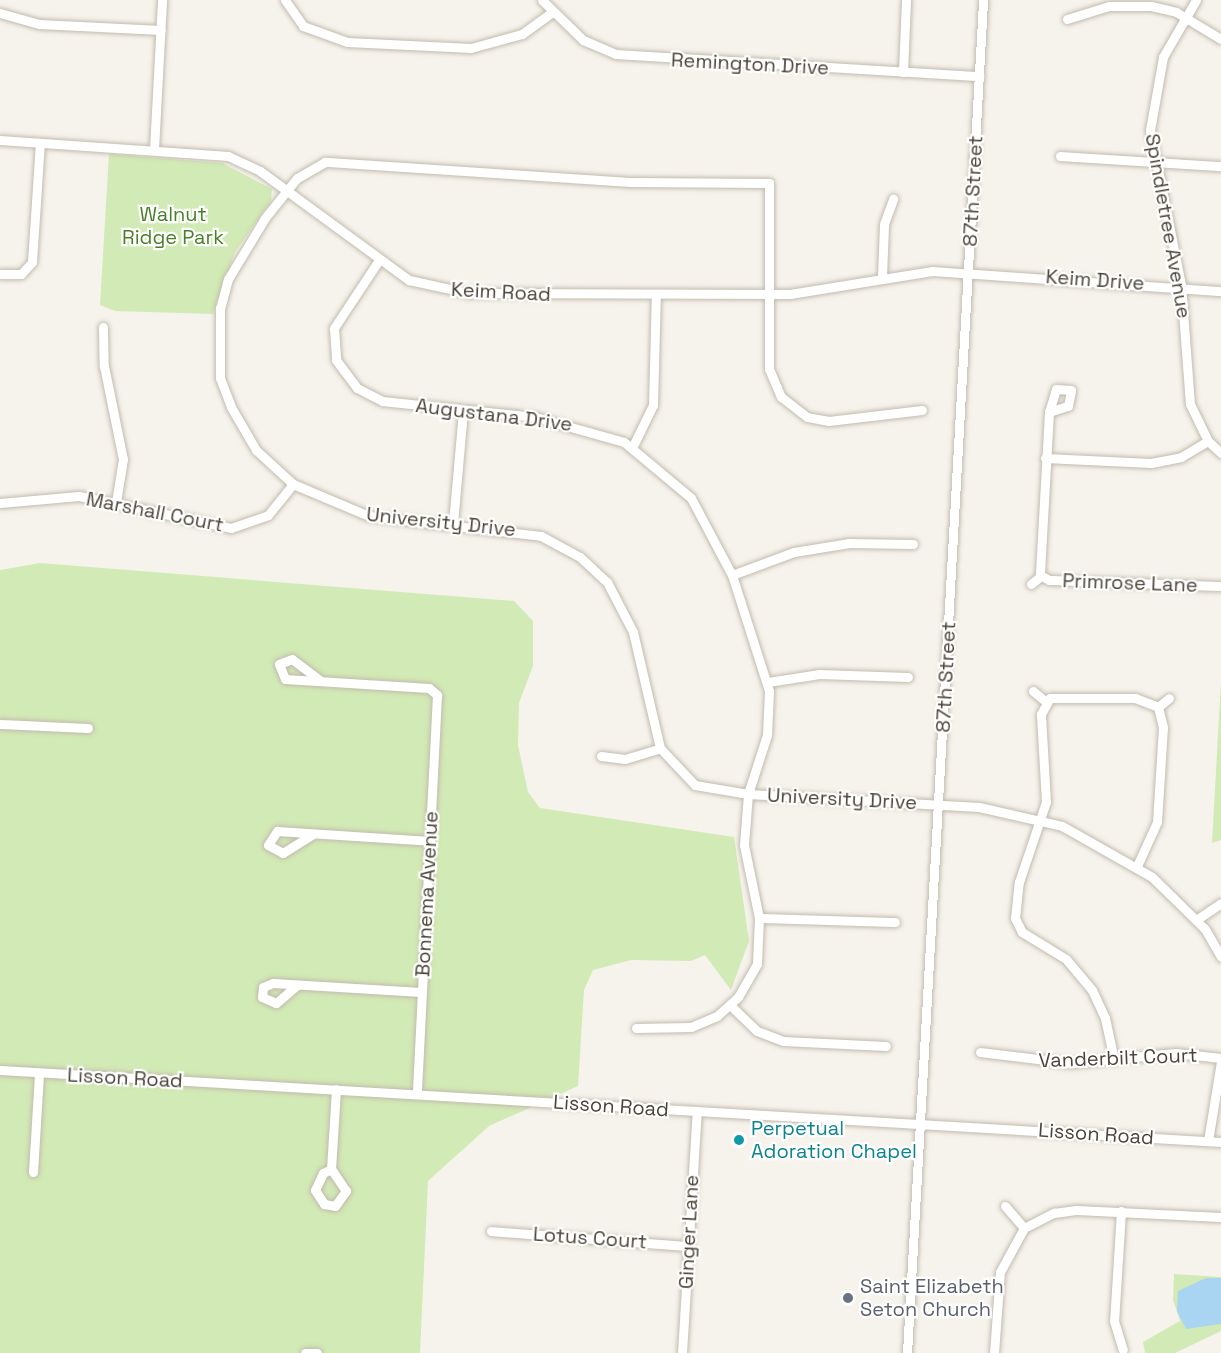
<!DOCTYPE html>
<style>
body{margin:0}
#map{position:relative;width:1221px;height:1353px;overflow:hidden;background:#f6f3ec;font-family:"Space Grotesk",sans-serif}
div>[style]{position:absolute}
[style*='--x']{left:calc(var(--x)*1px);top:calc(var(--y)*1px);width:calc(var(--w)*1px);rotate:calc(var(--a)*1deg)}
.green>*{inset:0;background:#d2eab5}
.water>*{inset:0;background:#a9d4f2}
.roads{filter:drop-shadow(0 0 2px #c2bbae) drop-shadow(0 0 2px #c2bbae)}
.minor>*{height:9px;margin:-4.5px;padding:0 4.5px;transform-origin:4.5px;border-radius:4.5px;background:#fff}
.dots>*{width:16px;height:16px;translate:-50% -50%;box-sizing:border-box;border:3px solid #fff;border-radius:50%}
span{translate:-50% -50%;white-space:nowrap;text-align:center;line-height:1.15;-webkit-text-stroke:4.5px #fff;paint-order:stroke}
.street-label{font-size:20px;color:#4b4439}
.park-label{font-size:20px;color:#4a7f2a}
.culture-label{font-size:20px;color:#0d838f}
.left{translate:0 -50%;text-align:left}
.worship-label{font-size:20px;color:#5b616d}
</style>
<div id="map">
<div class="green">
<i style="clip-path:polygon(109px 154px,222px 163px,272px 189px,271px 201px,235px 252px,213px 314px,115px 311px,100px 305px)"></i>
<i style="clip-path:polygon(40px 563px,514px 601px,533px 621px,533px 666px,519px 703px,518px 745px,528px 792px,540px 808px,734px 837px,749px 941px,731px 990px,705px 955px,691px 961px,631px 960px,593px 970px,584px 990px,578px 1086px,489px 1126px,428px 1181px,420px 1353px,0 1353px,0 570px)"></i>
<i style="clip-path:polygon(1221px 682px,1221px 840px,1212px 843px)"></i>
<i style="clip-path:polygon(1174px 1274px,1221px 1277px,1221px 1331px,1175px 1353px,1145px 1353px,1143px 1342px,1180px 1321px,1173px 1300px)"></i>
</div>
<div class="water">
<i style="clip-path:polygon(1206px 1278px,1221px 1278px,1221px 1324px,1186px 1329px,1177px 1311px,1178px 1291px)"></i>
</div>
<div class="roads">
<div class="minor">
<i style="--x:285;--y:0;--w:32;--a:55"></i>
<i style="--x:303;--y:26;--w:47;--a:20"></i>
<i style="--x:347;--y:42;--w:124;--a:2.8"></i>
<i style="--x:471;--y:48;--w:53;--a:-15.4"></i>
<i style="--x:522;--y:34;--w:34;--a:-36"></i>
<i style="--x:542;--y:0;--w:57;--a:44.3"></i>
<i style="--x:583;--y:40;--w:36;--a:23"></i>
<i style="--x:616;--y:54;--w:364;--a:3.5"></i>
<i style="--x:1196;--y:0;--w:66;--a:120.1"></i>
<i style="--x:1163;--y:57;--w:74;--a:100.1"></i>
<i style="--x:1150;--y:130;--w:158;--a:78.7"></i>
<i style="--x:1181;--y:285;--w:119;--a:85.7"></i>
<i style="--x:1190;--y:404;--w:41;--a:64.1"></i>
<i style="--x:1208;--y:441;--w:18;--a:43"></i>
<i style="--x:0;--y:13;--w:41;--a:15.8"></i>
<i style="--x:39;--y:24;--w:122;--a:2.8"></i>
<i style="--x:1067;--y:19;--w:44;--a:-17.2"></i>
<i style="--x:1109;--y:6;--w:42;--a:0"></i>
<i style="--x:1151;--y:6;--w:26;--a:13"></i>
<i style="--x:1176;--y:12;--w:52;--a:31"></i>
<i style="--x:903;--y:72;--w:72;--a:-87.6"></i>
<i style="--x:0;--y:140;--w:229;--a:4"></i>
<i style="--x:228;--y:156;--w:35;--a:25"></i>
<i style="--x:260;--y:171;--w:185;--a:36.2"></i>
<i style="--x:409;--y:280;--w:60;--a:12.4"></i>
<i style="--x:468;--y:293;--w:322;--a:0.2"></i>
<i style="--x:790;--y:294;--w:144;--a:-9.2"></i>
<i style="--x:932;--y:271;--w:290;--a:4"></i>
<i style="--x:154;--y:149;--w:149;--a:-86.9"></i>
<i style="--x:1060;--y:156;--w:161;--a:3.6"></i>
<i style="--x:379;--y:260;--w:82;--a:123.5"></i>
<i style="--x:334;--y:328;--w:32;--a:86"></i>
<i style="--x:336;--y:360;--w:35;--a:53"></i>
<i style="--x:357;--y:388;--w:28;--a:27"></i>
<i style="--x:382;--y:401;--w:154;--a:6"></i>
<i style="--x:535;--y:417;--w:92;--a:15.7"></i>
<i style="--x:624;--y:442;--w:87;--a:39.9"></i>
<i style="--x:691;--y:498;--w:87;--a:62"></i>
<i style="--x:732;--y:575;--w:122;--a:72.3"></i>
<i style="--x:769;--y:691;--w:44;--a:92.6"></i>
<i style="--x:767;--y:735;--w:62;--a:107.9"></i>
<i style="--x:748;--y:794;--w:51;--a:94.5"></i>
<i style="--x:744;--y:845;--w:75;--a:78.4"></i>
<i style="--x:759;--y:918;--w:46;--a:92.5"></i>
<i style="--x:757;--y:964;--w:38;--a:120"></i>
<i style="--x:738;--y:997;--w:28;--a:138"></i>
<i style="--x:717;--y:1016;--w:28;--a:157"></i>
<i style="--x:691;--y:1027;--w:55;--a:179"></i>
<i style="--x:0;--y:274;--w:21;--a:0"></i>
<i style="--x:21;--y:274;--w:16;--a:-47"></i>
<i style="--x:32;--y:262;--w:119;--a:-86.2"></i>
<i style="--x:882;--y:277;--w:53;--a:-87.8"></i>
<i style="--x:884;--y:224;--w:27;--a:-70"></i>
<i style="--x:103;--y:327;--w:39;--a:89"></i>
<i style="--x:104;--y:366;--w:95;--a:78.5"></i>
<i style="--x:123;--y:459;--w:44;--a:99.2"></i>
<i style="--x:922;--y:410;--w:94;--a:173.3"></i>
<i style="--x:829;--y:421;--w:22;--a:-170"></i>
<i style="--x:807;--y:417;--w:33;--a:-142"></i>
<i style="--x:781;--y:397;--w:30;--a:-113"></i>
<i style="--x:769;--y:369;--w:186;--a:-90"></i>
<i style="--x:769;--y:183;--w:139;--a:-179.6"></i>
<i style="--x:630;--y:182;--w:306;--a:-176.2"></i>
<i style="--x:325;--y:162;--w:32;--a:150"></i>
<i style="--x:297;--y:178;--w:51;--a:128.7"></i>
<i style="--x:265;--y:218;--w:71;--a:121.2"></i>
<i style="--x:228;--y:279;--w:30;--a:105"></i>
<i style="--x:220;--y:308;--w:70;--a:90"></i>
<i style="--x:220;--y:378;--w:31;--a:69"></i>
<i style="--x:231;--y:407;--w:50;--a:59.8"></i>
<i style="--x:256;--y:450;--w:50;--a:42.6"></i>
<i style="--x:293;--y:484;--w:82;--a:22.8"></i>
<i style="--x:369;--y:516;--w:173;--a:6.6"></i>
<i style="--x:541;--y:536;--w:44;--a:28.3"></i>
<i style="--x:580;--y:557;--w:37;--a:43"></i>
<i style="--x:607;--y:582;--w:56;--a:62.5"></i>
<i style="--x:633;--y:632;--w:119;--a:76.9"></i>
<i style="--x:660;--y:748;--w:51;--a:46.6"></i>
<i style="--x:695;--y:785;--w:54;--a:9.6"></i>
<i style="--x:748;--y:794;--w:231;--a:3.2"></i>
<i style="--x:979;--y:807;--w:85;--a:12.9"></i>
<i style="--x:1062;--y:826;--w:103;--a:29.5"></i>
<i style="--x:1152;--y:877;--w:74;--a:44.5"></i>
<i style="--x:1205;--y:929;--w:32;--a:60"></i>
<i style="--x:1049;--y:412;--w:20;--a:-18"></i>
<i style="--x:1068;--y:406;--w:16;--a:-79"></i>
<i style="--x:1071;--y:390;--w:15;--a:-176"></i>
<i style="--x:1056;--y:389;--w:24;--a:107"></i>
<i style="--x:1049;--y:412;--w:163;--a:93.2"></i>
<i style="--x:1040;--y:575;--w:10;--a:29"></i>
<i style="--x:1049;--y:580;--w:172;--a:2"></i>
<i style="--x:632;--y:448;--w:48;--a:-64"></i>
<i style="--x:653;--y:405;--w:111;--a:-88.5"></i>
<i style="--x:1045;--y:458;--w:106;--a:2.7"></i>
<i style="--x:1151;--y:463;--w:31;--a:-11"></i>
<i style="--x:1181;--y:457;--w:31;--a:-31"></i>
<i style="--x:0;--y:503;--w:79;--a:-5.1"></i>
<i style="--x:79;--y:496;--w:155;--a:11.9"></i>
<i style="--x:231;--y:528;--w:39;--a:-19"></i>
<i style="--x:268;--y:515;--w:40;--a:-51"></i>
<i style="--x:453;--y:523;--w:112;--a:-84.9"></i>
<i style="--x:732;--y:575;--w:66;--a:-20.4"></i>
<i style="--x:794;--y:552;--w:56;--a:-9.3"></i>
<i style="--x:849;--y:543;--w:64;--a:0.9"></i>
<i style="--x:1031;--y:584;--w:13;--a:-39"></i>
<i style="--x:321;--y:681;--w:36;--a:-143"></i>
<i style="--x:292;--y:659;--w:14;--a:159"></i>
<i style="--x:279;--y:664;--w:16;--a:68"></i>
<i style="--x:285;--y:679;--w:144;--a:3.6"></i>
<i style="--x:429;--y:688;--w:11;--a:41"></i>
<i style="--x:437;--y:695;--w:399;--a:92.9"></i>
<i style="--x:768;--y:682;--w:52;--a:-8.9"></i>
<i style="--x:819;--y:674;--w:89;--a:1.9"></i>
<i style="--x:1033;--y:691;--w:17;--a:40"></i>
<i style="--x:1158;--y:707;--w:14;--a:-39"></i>
<i style="--x:0;--y:724;--w:88;--a:2.6"></i>
<i style="--x:601;--y:756;--w:24;--a:7"></i>
<i style="--x:625;--y:759;--w:37;--a:-17"></i>
<i style="--x:313;--y:834;--w:36;--a:148"></i>
<i style="--x:283;--y:853;--w:17;--a:-152"></i>
<i style="--x:268;--y:845;--w:17;--a:-57"></i>
<i style="--x:277;--y:831;--w:153;--a:3.7"></i>
<i style="--x:759;--y:918;--w:136;--a:1.7"></i>
<i style="--x:1196;--y:920;--w:30;--a:-34"></i>
<i style="--x:297;--y:985;--w:28;--a:139"></i>
<i style="--x:276;--y:1003;--w:15;--a:-157"></i>
<i style="--x:262;--y:997;--w:10;--a:-84"></i>
<i style="--x:263;--y:987;--w:11;--a:-22"></i>
<i style="--x:273;--y:983;--w:148;--a:3.5"></i>
<i style="--x:731;--y:1006;--w:36;--a:44"></i>
<i style="--x:757;--y:1031;--w:28;--a:21"></i>
<i style="--x:783;--y:1041;--w:103;--a:2.8"></i>
<i style="--x:980;--y:1052;--w:91;--a:7"></i>
<i style="--x:1070;--y:1063;--w:106;--a:-5.4"></i>
<i style="--x:1176;--y:1053;--w:45;--a:6.3"></i>
<i style="--x:1114;--y:1060;--w:43;--a:-102.1"></i>
<i style="--x:1105;--y:1018;--w:31;--a:-115"></i>
<i style="--x:1092;--y:990;--w:40;--a:-130"></i>
<i style="--x:1066;--y:959;--w:52;--a:-148.5"></i>
<i style="--x:1022;--y:932;--w:16;--a:-117"></i>
<i style="--x:1015;--y:918;--w:36;--a:-84"></i>
<i style="--x:1019;--y:882;--w:84;--a:-71.4"></i>
<i style="--x:1046;--y:802;--w:88;--a:-93.3"></i>
<i style="--x:1041;--y:714;--w:18;--a:-61"></i>
<i style="--x:1050;--y:698;--w:85;--a:0"></i>
<i style="--x:1135;--y:698;--w:25;--a:21"></i>
<i style="--x:1158;--y:707;--w:21;--a:76"></i>
<i style="--x:1163;--y:727;--w:95;--a:93.6"></i>
<i style="--x:1157;--y:822;--w:48;--a:114.4"></i>
<i style="--x:0;--y:1070;--w:1223;--a:3.37"></i>
<i style="--x:1208;--y:1141;--w:80;--a:-80.7"></i>
<i style="--x:331;--y:1169;--w:9;--a:153"></i>
<i style="--x:323;--y:1173;--w:19;--a:115"></i>
<i style="--x:315;--y:1190;--w:17;--a:57"></i>
<i style="--x:324;--y:1204;--w:11;--a:10"></i>
<i style="--x:335;--y:1206;--w:19;--a:-54"></i>
<i style="--x:346;--y:1191;--w:27;--a:-124"></i>
<i style="--x:331;--y:1169;--w:80;--a:-86.4"></i>
<i style="--x:33;--y:1172;--w:99;--a:-86.5"></i>
<i style="--x:1005;--y:1206;--w:29;--a:49"></i>
<i style="--x:1121;--y:1211;--w:110;--a:93.6"></i>
<i style="--x:1114;--y:1321;--w:30;--a:73"></i>
<i style="--x:491;--y:1231;--w:198;--a:4.4"></i>
<i style="--x:305;--y:1353;--w:12;--a:0"></i>
<i style="--x:682;--y:1353;--w:242;--a:-86.5"></i>
<i style="--x:907;--y:1353;--w:1355;--a:-86.78"></i>
<i style="--x:994;--y:1353;--w:81;--a:-85.8"></i>
<i style="--x:1000;--y:1272;--w:50;--a:-61.4"></i>
<i style="--x:1024;--y:1228;--w:34;--a:-27"></i>
<i style="--x:1054;--y:1213;--w:22;--a:-8"></i>
<i style="--x:1076;--y:1210;--w:145;--a:2.8"></i>
</div>
</div>
<div class="dots">
<i style="left:739px;top:1140px;background:#0f9aa8"></i>
<i style="left:848px;top:1298px;background:#6b7280"></i>
</div>
<div class="street-label">
<span style="left:750px;top:64px;rotate:3deg">Remington Drive</span>
<span style="left:973px;top:191px;rotate:-87deg">87th Street</span>
<span style="left:1168px;top:226px;rotate:80deg">Spindletree Avenue</span>
<span style="left:1095px;top:280px;rotate:4deg">Keim Drive</span>
<span style="left:501px;top:292px;rotate:3deg">Keim Road</span>
<span style="left:494px;top:415px;rotate:7deg">Augustana Drive</span>
<span style="left:155px;top:512px;rotate:11deg">Marshall Court</span>
<span style="left:441px;top:522px;rotate:6deg">University Drive</span>
<span style="left:1130px;top:583px;rotate:2deg">Primrose Lane</span>
<span style="left:946px;top:677px;rotate:-87deg">87th Street</span>
<span style="left:842px;top:799px;rotate:3deg">University Drive</span>
<span style="left:427px;top:894px;rotate:-87deg">Bonnema Avenue</span>
<span style="left:1118px;top:1058px;rotate:-2deg">Vanderbilt Court</span>
<span style="left:125px;top:1078px;rotate:3deg">Lisson Road</span>
<span style="left:611px;top:1106px;rotate:4deg">Lisson Road</span>
<span style="left:1096px;top:1134px;rotate:4deg">Lisson Road</span>
<span style="left:689px;top:1232px;rotate:-87deg">Ginger Lane</span>
<span style="left:590px;top:1238px;rotate:4deg">Lotus Court</span>
</div>
<div class="park-label">
<span style="left:173px;top:226px">Walnut<br>Ridge Park</span>
</div>
<div class="culture-label">
<span class="left" style="left:751px;top:1140px">Perpetual<br>Adoration Chapel</span>
</div>
<div class="worship-label">
<span class="left" style="left:860px;top:1298px">Saint Elizabeth<br>Seton Church</span>
</div>
</div>
